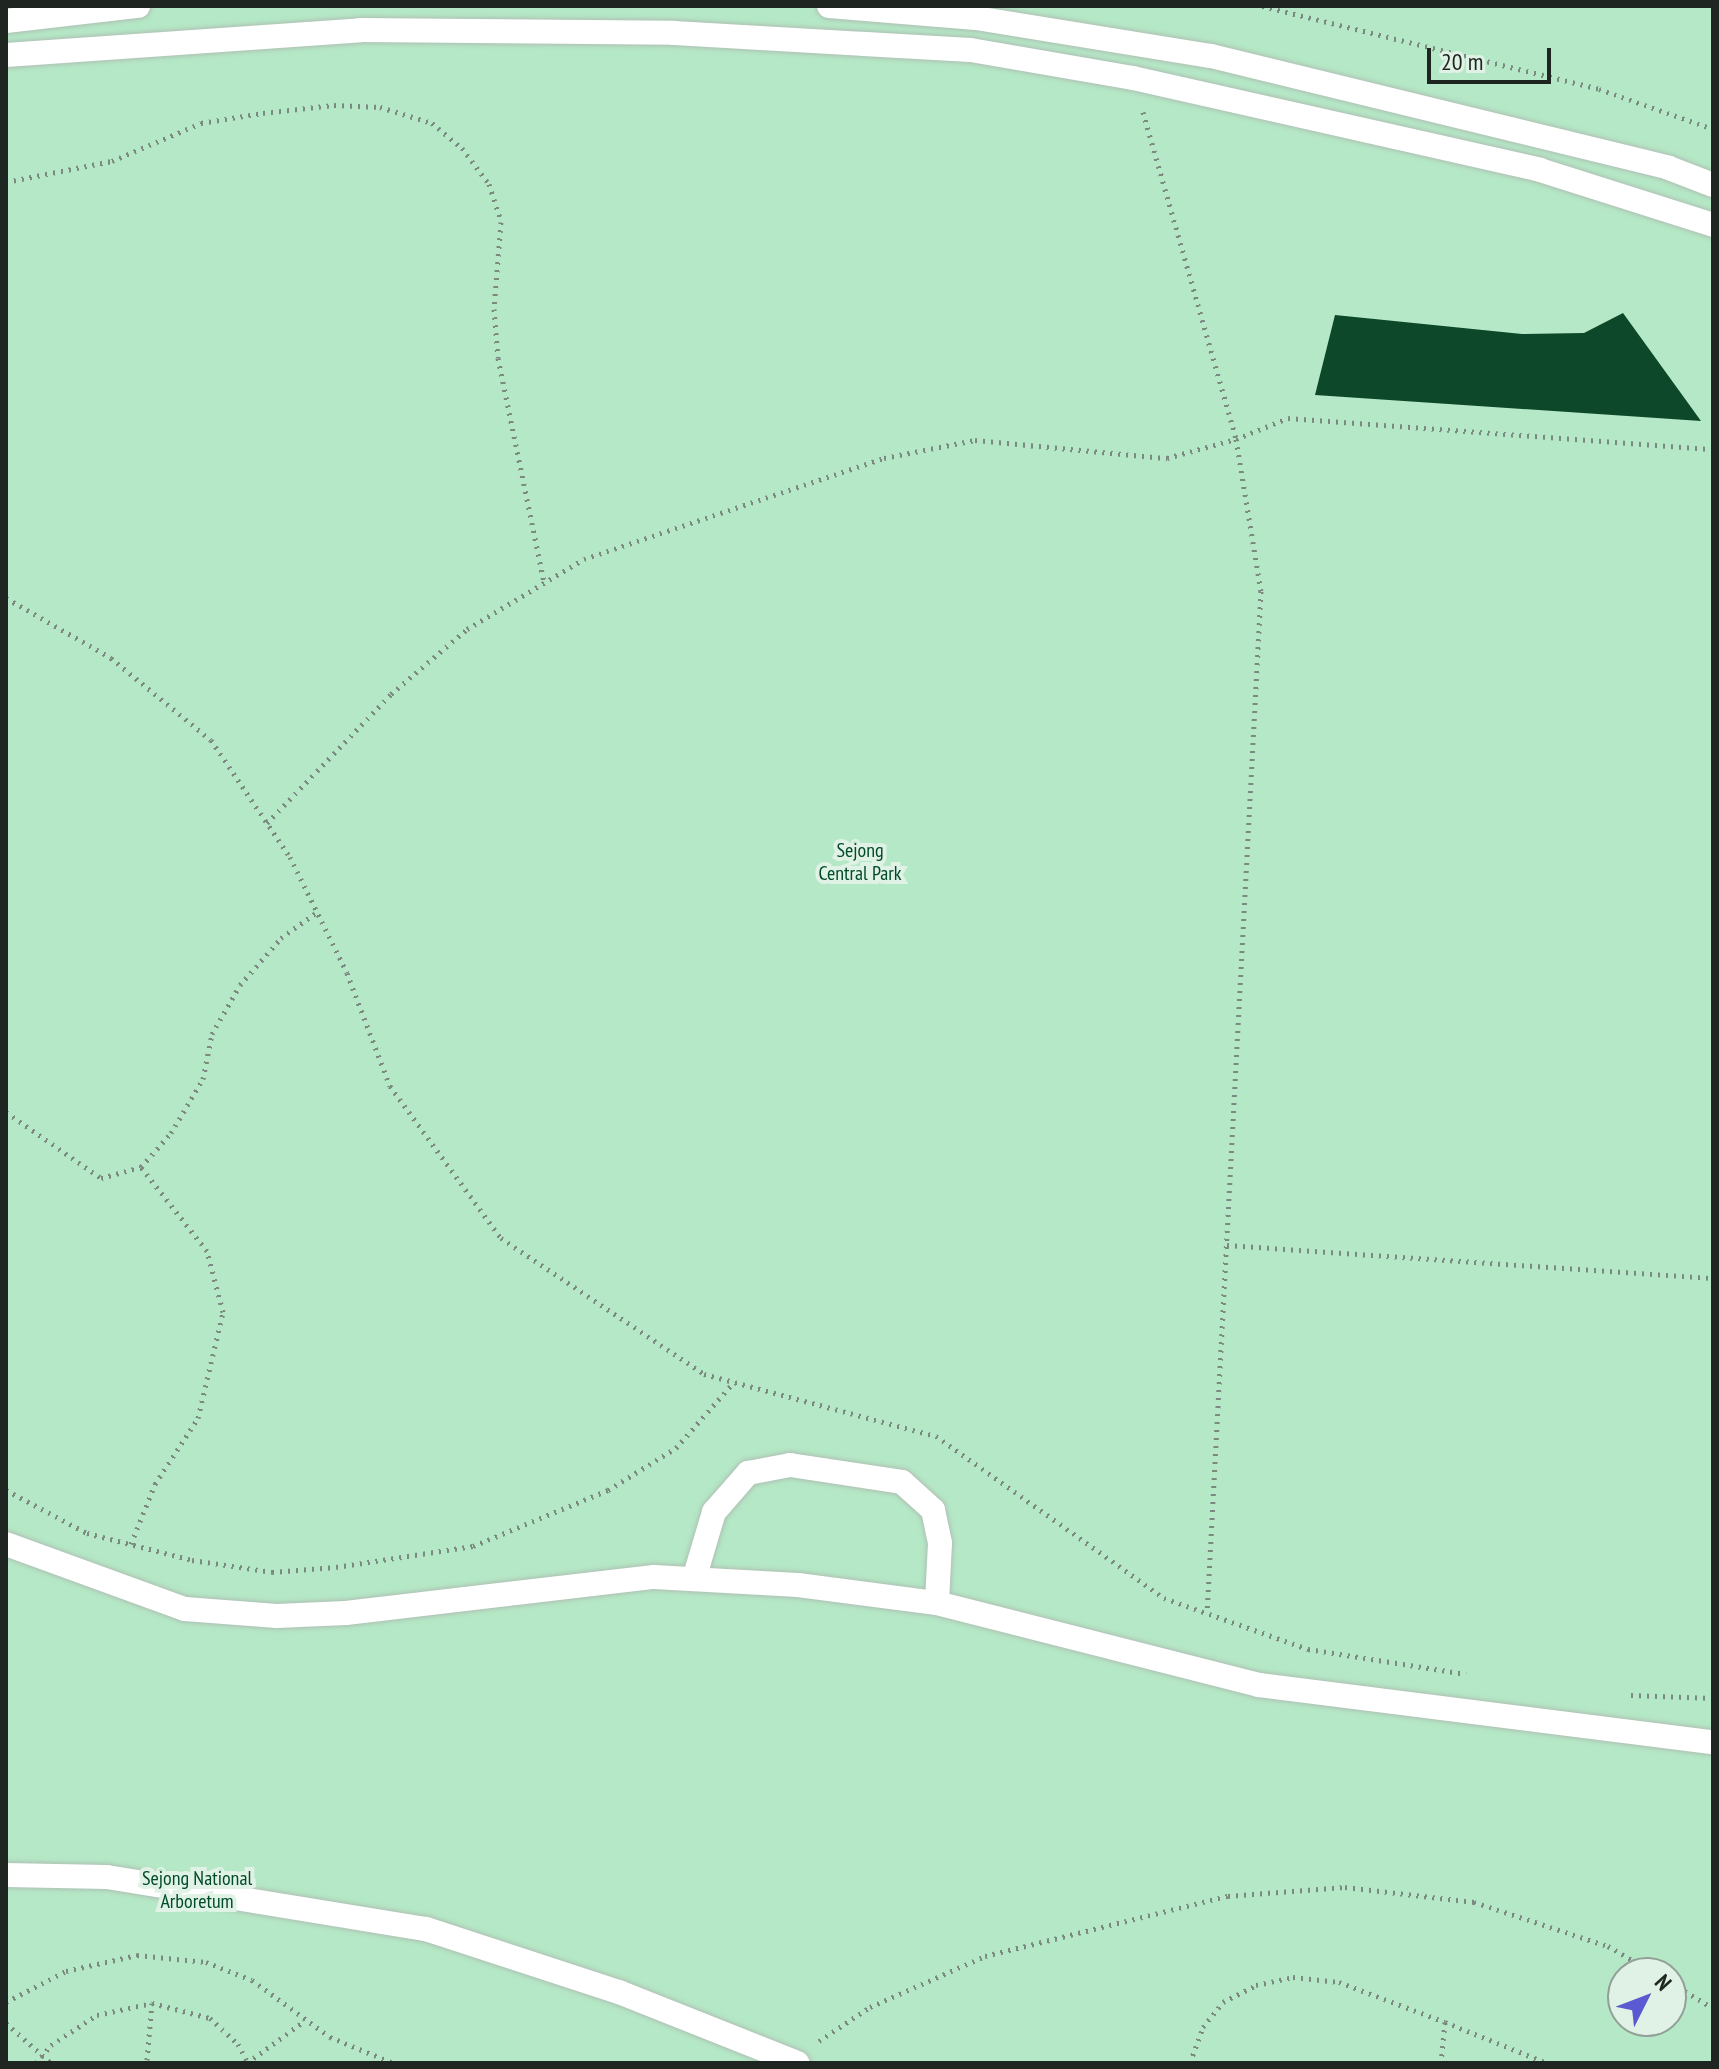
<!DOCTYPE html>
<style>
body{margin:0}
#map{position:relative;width:1719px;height:2069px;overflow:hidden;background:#dff2e5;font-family:"PT Sans Narrow",sans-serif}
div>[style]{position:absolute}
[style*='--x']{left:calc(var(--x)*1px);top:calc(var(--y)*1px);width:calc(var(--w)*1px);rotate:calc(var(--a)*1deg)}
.green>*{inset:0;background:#b5e8c6}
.building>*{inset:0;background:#0d482a}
.path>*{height:5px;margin-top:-2.5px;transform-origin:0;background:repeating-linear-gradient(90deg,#7c8980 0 2px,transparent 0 8px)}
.roads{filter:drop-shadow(0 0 2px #aec0b4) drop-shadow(0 0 2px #aec0b4)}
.service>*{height:24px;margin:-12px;padding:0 12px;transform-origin:12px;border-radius:12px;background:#fff}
span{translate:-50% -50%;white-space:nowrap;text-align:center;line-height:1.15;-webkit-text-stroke:8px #dff2e5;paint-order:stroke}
.park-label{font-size:20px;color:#024b29}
.frame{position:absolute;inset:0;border:8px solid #1f2621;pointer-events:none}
.north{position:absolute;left:1607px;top:1957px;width:80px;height:80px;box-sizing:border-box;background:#dff2e5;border:2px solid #92a097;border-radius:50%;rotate:48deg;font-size:22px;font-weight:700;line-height:32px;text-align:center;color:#1f2621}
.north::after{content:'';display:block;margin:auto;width:28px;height:36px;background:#5c5ad2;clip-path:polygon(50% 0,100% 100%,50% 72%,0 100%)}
.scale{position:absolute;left:1427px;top:48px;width:124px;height:36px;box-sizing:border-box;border:4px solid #1f2621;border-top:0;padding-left:10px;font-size:24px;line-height:28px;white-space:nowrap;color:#1f2621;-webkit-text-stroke:6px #dff2e5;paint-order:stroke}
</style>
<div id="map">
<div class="green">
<i style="clip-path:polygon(evenodd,6px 6px,1713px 6px,1713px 2063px,6px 2063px,6px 6px,1623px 1973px,1671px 1973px,1671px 2021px,1623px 2021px,1623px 1973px)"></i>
</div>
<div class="building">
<i style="clip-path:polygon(1623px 313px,1701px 421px,1315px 395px,1335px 315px,1522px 334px,1584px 333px)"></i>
</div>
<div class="path">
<i style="--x:1262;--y:6;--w:347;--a:13.8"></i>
<i style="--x:1599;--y:89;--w:121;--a:19.3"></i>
<i style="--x:1143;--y:112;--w:340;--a:74.1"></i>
<i style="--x:1236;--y:439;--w:154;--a:80.7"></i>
<i style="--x:1261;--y:591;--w:1023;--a:93.02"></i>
<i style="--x:6;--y:182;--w:108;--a:-11.2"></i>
<i style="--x:112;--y:161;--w:97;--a:-23.1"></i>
<i style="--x:201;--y:123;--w:63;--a:-9.2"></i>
<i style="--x:263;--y:113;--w:71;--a:-6.4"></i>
<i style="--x:334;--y:105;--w:46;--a:2.5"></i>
<i style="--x:380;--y:107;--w:54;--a:17.1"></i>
<i style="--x:432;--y:123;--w:39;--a:40"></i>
<i style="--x:462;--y:148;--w:45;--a:53.1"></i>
<i style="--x:489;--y:184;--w:40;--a:72"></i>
<i style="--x:501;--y:222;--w:87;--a:94.6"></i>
<i style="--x:494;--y:309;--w:49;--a:85.3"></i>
<i style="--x:498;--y:358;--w:230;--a:78.4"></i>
<i style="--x:6;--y:598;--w:121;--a:29.7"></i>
<i style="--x:111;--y:658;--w:129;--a:39.4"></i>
<i style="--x:211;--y:740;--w:141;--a:56"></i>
<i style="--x:290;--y:857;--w:129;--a:63.8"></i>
<i style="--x:347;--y:973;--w:121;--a:69.2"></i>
<i style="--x:390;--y:1086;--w:188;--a:53.9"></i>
<i style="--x:501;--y:1238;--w:244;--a:33.8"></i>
<i style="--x:704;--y:1374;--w:240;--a:15"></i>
<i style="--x:936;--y:1436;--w:280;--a:35.4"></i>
<i style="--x:1164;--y:1598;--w:153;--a:19.5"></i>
<i style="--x:1308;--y:1649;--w:160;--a:9"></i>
<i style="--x:267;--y:823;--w:179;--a:-46.1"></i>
<i style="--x:391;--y:694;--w:100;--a:-40.5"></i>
<i style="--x:467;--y:629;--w:136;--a:-30.9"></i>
<i style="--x:584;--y:559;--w:317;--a:-18.6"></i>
<i style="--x:884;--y:458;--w:93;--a:-11.2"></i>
<i style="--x:975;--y:440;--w:193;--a:5.4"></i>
<i style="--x:1167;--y:458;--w:72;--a:-15.4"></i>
<i style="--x:1236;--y:439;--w:56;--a:-22"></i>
<i style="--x:1288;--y:418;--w:426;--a:4.2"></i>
<i style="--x:6;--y:1112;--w:116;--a:34.8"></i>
<i style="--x:101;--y:1178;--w:41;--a:-15.4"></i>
<i style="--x:141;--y:1167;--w:45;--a:-48.6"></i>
<i style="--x:171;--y:1133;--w:63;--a:-59.3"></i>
<i style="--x:203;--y:1079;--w:46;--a:-78.7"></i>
<i style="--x:212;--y:1034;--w:56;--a:-60.3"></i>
<i style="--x:240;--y:985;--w:62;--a:-48.9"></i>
<i style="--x:281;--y:938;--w:44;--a:-35.8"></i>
<i style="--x:1227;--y:1245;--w:487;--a:3.9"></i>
<i style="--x:6;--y:1490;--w:92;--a:28"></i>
<i style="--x:87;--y:1533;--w:108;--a:14.4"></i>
<i style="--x:192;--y:1560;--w:81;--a:8.5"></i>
<i style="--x:272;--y:1572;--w:64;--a:-4.5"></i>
<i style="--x:336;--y:1567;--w:139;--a:-8.7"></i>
<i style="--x:473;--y:1546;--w:146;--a:-22.5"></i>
<i style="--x:608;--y:1490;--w:80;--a:-31.7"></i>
<i style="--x:676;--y:1448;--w:88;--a:-48.7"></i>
<i style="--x:131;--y:1544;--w:65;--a:-68.2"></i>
<i style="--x:155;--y:1484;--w:79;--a:-56.9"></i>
<i style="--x:198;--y:1418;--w:109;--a:-76.7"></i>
<i style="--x:223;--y:1312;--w:63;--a:-104.7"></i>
<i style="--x:207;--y:1251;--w:107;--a:-128.2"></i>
<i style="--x:1631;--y:1695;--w:82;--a:2.1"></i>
<i style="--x:1671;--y:1983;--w:49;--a:30.8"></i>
<i style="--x:6;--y:2002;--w:68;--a:-27.3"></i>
<i style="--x:66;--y:1971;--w:73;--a:-12.7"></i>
<i style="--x:137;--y:1955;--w:69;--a:5.8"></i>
<i style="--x:206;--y:1962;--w:49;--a:21.4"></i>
<i style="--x:252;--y:1980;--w:97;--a:36.2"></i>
<i style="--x:330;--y:2037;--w:68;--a:22.4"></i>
<i style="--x:1445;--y:2022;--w:110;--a:21.9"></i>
<i style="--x:6;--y:2023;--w:60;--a:41.6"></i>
<i style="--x:819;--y:2041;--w:61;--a:-33.7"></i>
<i style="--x:870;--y:2007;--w:126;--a:-23.9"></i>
<i style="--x:985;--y:1956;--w:250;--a:-13.9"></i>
<i style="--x:1228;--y:1896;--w:117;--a:-4.4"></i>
<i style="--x:1345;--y:1887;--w:130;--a:6.6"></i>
<i style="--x:1474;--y:1902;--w:141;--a:18.2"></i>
<i style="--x:1608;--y:1946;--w:53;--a:30.4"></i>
<i style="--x:147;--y:2060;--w:57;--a:-85"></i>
<i style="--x:36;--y:2063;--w:23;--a:-50"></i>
<i style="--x:51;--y:2045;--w:55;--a:-33.1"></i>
<i style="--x:97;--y:2015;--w:56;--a:-12.3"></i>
<i style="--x:152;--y:2003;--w:60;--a:14.5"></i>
<i style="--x:210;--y:2018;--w:38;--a:43"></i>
<i style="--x:238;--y:2044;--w:21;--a:62"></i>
<i style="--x:124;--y:2063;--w:36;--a:0"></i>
<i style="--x:247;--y:2063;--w:69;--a:-36.2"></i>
<i style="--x:1190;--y:2063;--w:38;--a:-70"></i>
<i style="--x:1203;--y:2027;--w:32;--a:-51"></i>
<i style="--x:1223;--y:2002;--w:37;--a:-27"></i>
<i style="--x:1256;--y:1985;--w:38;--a:-12"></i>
<i style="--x:1293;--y:1977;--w:46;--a:6.2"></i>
<i style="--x:1339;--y:1982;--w:113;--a:20.7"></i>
<i style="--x:1445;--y:2022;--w:41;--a:95.6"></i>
</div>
<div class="roads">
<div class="service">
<i style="--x:829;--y:6;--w:147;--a:4.7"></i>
<i style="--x:976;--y:18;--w:238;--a:9.2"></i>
<i style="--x:1211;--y:56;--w:471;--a:13.7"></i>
<i style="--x:1669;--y:168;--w:47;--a:21.1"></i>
<i style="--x:6;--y:21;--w:133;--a:-6.5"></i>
<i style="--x:6;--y:55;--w:356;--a:-4"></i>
<i style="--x:361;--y:30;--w:313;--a:0.5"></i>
<i style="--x:674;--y:33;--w:297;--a:3.3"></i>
<i style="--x:971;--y:50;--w:164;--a:9.8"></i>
<i style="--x:1133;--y:78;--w:417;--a:12.7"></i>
<i style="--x:1540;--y:170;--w:182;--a:17.6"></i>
<i style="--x:6;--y:1544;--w:190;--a:20"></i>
<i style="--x:185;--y:1609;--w:92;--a:4.4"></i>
<i style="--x:277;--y:1616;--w:69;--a:-2.5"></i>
<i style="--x:346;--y:1613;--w:310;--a:-6.7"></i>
<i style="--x:654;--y:1577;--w:144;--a:3.2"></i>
<i style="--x:798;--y:1585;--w:140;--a:7.4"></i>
<i style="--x:937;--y:1603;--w:332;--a:14.3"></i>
<i style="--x:1259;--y:1685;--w:458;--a:7.2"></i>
<i style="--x:694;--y:1579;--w:70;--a:-73.4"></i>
<i style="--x:714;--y:1512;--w:52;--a:-48.9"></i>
<i style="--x:748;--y:1473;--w:43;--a:-10.8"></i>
<i style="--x:790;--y:1465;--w:113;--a:8.6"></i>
<i style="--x:902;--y:1482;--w:42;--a:42.1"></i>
<i style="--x:933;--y:1510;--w:34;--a:78"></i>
<i style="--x:940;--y:1543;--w:60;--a:92.9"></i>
<i style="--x:6;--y:1875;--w:101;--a:1.1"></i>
<i style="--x:107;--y:1877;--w:323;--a:9.3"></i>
<i style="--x:426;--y:1929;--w:203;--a:18.1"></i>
<i style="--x:619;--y:1992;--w:192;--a:21.7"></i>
</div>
</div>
<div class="park-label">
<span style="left:860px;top:862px">Sejong<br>Central Park</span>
<span style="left:197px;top:1890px">Sejong National<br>Arboretum</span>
</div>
<div class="frame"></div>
<div class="north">N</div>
<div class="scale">20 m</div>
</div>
